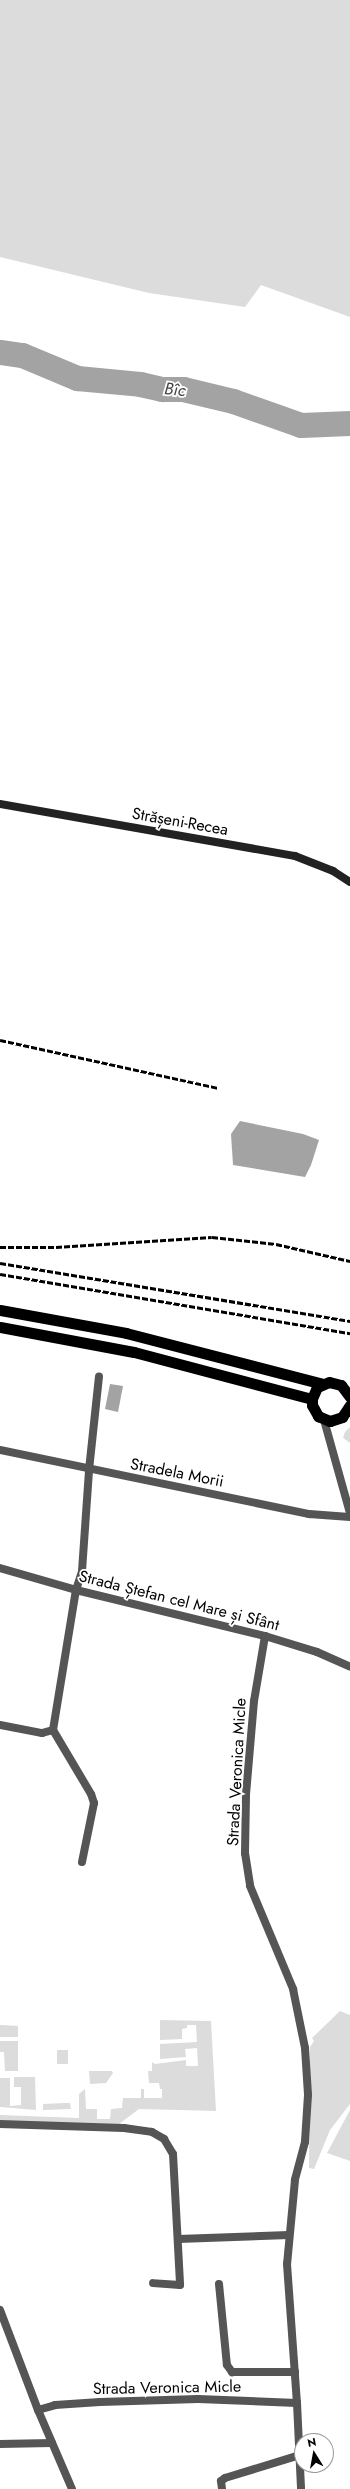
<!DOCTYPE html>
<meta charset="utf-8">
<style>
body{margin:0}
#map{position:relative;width:350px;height:2489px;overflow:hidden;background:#fff;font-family:Jost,sans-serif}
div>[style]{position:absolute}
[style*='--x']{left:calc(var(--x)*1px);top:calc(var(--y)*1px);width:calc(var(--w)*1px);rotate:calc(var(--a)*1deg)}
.green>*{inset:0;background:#dcdcdc}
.water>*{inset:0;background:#a3a3a3}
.river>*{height:25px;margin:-12.5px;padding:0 12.5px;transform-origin:12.5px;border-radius:12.5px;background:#a3a3a3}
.minor>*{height:8px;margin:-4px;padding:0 4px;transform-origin:4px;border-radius:4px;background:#555}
.tertiary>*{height:8px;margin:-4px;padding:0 4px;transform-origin:4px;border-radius:4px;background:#555}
.secondary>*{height:8px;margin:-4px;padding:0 4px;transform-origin:4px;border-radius:4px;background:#222}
.trunk>*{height:11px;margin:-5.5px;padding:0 5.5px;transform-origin:5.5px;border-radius:5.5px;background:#000}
.rail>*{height:3px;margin-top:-1.5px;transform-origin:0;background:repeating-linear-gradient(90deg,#000 0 6px,transparent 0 8px)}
span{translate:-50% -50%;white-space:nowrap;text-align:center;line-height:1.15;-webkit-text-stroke:3.5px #fff;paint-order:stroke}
.street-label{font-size:16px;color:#000}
.water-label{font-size:17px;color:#444;font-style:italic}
.north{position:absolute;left:294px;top:2433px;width:40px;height:40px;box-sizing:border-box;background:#fff;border:1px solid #999;border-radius:50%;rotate:349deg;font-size:11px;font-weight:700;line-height:16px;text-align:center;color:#000}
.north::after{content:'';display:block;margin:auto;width:14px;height:18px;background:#000;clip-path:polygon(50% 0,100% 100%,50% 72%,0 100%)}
</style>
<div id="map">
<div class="green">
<i style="clip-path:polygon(0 0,350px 0,350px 317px,261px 285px,245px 307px,149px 293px,0 257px)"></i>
<i style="clip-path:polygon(350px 1427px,350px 1443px,343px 1438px,345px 1432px)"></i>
<i style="clip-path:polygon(340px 2011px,350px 2015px,350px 2104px,330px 2130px,314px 2169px,309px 2168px,310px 2047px,314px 2041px,312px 2038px)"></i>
<i style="clip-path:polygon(160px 2020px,211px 2021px,216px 2111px,139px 2109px,119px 2124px,0 2121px,0 2115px,79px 2118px,79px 2094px,85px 2089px,86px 2109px,97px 2109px,97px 2119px,110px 2119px,111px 2109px,122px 2108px,123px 2098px,141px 2098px,141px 2089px,144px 2089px,144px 2098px,162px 2098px,162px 2089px,160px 2089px,159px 2083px,149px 2083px,148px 2071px,152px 2071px,152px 2062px,155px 2064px,186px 2060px,186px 2066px,198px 2066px,197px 2048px,185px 2049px,186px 2057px,160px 2059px,160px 2044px,197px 2042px,196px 2025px,187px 2025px,187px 2028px,182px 2029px,182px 2039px,160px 2040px)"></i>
<i style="clip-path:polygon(0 2025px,18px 2026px,18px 2037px,0 2037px)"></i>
<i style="clip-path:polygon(0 2041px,18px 2041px,18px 2071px,5px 2071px,4px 2052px,0 2052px)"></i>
<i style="clip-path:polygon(57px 2050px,68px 2050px,68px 2064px,57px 2064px)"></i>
<i style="clip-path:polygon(112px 2071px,113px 2073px,106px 2083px,90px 2084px,89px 2071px)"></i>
<i style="clip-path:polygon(14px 2077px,35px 2077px,36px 2110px,0 2107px,0 2078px,10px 2078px,10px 2106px,21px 2105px,21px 2087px,14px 2087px)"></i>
<i style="clip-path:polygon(65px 2103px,70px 2103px,71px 2109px,43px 2110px,43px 2104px)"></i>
<i style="clip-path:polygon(350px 2110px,350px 2161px,327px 2153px)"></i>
</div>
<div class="water">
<i style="clip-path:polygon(240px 1121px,303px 1134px,319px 1140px,311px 1165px,305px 1177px,233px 1165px,231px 1134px)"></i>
<i style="clip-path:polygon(110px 1384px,123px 1386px,118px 1412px,105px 1409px)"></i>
</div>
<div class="river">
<i style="--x:0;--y:352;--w:22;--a:8"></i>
<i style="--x:22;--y:355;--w:60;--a:22.7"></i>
<i style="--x:77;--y:378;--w:63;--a:5.4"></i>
<i style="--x:140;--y:384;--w:23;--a:13"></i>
<i style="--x:162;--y:389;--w:21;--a:0"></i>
<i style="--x:183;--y:389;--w:51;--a:13.5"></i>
<i style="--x:233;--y:401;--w:72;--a:19.4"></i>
<i style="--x:301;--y:425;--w:49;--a:-2.3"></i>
</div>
<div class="minor">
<i style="--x:324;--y:1420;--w:97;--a:74.4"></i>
<i style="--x:0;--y:1450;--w:316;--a:11.7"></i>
<i style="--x:309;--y:1514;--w:41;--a:4.2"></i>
<i style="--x:265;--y:1636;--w:66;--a:99.6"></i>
<i style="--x:254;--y:1701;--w:94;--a:94.9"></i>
<i style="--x:246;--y:1795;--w:58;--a:91"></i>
<i style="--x:245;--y:1853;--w:33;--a:81"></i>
<i style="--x:250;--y:1886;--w:112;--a:67.3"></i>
<i style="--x:293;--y:1989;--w:60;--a:78.5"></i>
<i style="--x:305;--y:2048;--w:47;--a:86.3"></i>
<i style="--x:308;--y:2095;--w:47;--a:93.7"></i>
<i style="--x:305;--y:2142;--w:39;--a:105"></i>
<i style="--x:295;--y:2180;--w:84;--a:95.4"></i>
<i style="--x:287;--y:2264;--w:139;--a:85.9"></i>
<i style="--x:297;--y:2403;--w:86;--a:87.3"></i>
<i style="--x:0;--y:1725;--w:43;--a:10.8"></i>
<i style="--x:42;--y:1733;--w:11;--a:-15"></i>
<i style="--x:82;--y:1862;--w:60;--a:-78.5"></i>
<i style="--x:94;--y:1803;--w:9;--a:-108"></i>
<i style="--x:91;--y:1794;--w:74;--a:-120.7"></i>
<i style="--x:53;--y:1730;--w:142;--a:-80.7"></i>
<i style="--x:76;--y:1590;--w:20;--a:-72"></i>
<i style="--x:82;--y:1571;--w:101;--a:-86"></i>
<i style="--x:89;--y:1470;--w:94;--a:-83.9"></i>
<i style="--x:0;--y:2124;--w:124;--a:1.8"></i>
<i style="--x:124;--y:2128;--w:28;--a:8"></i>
<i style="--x:152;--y:2132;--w:14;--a:30"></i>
<i style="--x:164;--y:2139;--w:17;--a:59"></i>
<i style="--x:173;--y:2154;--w:131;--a:86.9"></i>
<i style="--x:180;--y:2285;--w:27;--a:-176"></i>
<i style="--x:178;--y:2239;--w:111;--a:-2.1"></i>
<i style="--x:219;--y:2284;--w:81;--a:84.4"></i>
<i style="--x:227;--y:2365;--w:9;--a:54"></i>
<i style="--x:232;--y:2372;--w:63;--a:0"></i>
<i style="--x:0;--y:2310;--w:107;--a:69.2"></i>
<i style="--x:38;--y:2410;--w:86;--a:66.7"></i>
<i style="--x:38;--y:2410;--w:18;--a:-16"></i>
<i style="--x:55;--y:2405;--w:45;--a:-3.8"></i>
<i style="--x:100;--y:2402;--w:98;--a:-1.8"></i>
<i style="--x:198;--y:2399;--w:99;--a:2.3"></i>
<i style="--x:0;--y:2444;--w:52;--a:-1.1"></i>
<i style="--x:222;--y:2489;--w:8;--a:-97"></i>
<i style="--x:221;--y:2481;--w:5;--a:-37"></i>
<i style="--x:225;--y:2478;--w:78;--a:-17"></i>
</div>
<div class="tertiary">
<i style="--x:0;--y:1568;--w:79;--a:16.1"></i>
<i style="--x:76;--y:1590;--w:195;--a:13.7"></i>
<i style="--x:265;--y:1636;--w:54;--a:17.1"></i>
<i style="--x:317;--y:1652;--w:36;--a:24"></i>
</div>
<div class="secondary">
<i style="--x:0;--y:804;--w:300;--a:10"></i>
<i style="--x:295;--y:856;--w:41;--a:21.5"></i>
<i style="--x:333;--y:871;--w:20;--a:33"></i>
</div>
<div class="trunk">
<i style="--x:0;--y:1310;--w:128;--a:10.3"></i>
<i style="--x:126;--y:1333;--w:203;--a:14.5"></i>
<i style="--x:0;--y:1327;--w:136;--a:10.6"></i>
<i style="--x:134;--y:1352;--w:184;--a:14.8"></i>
<i style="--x:350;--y:1397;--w:15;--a:-127"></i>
<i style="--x:341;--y:1385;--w:12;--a:-166"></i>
<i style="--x:329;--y:1382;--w:13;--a:157"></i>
<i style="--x:317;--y:1387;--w:13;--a:113"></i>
<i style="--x:312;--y:1399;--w:6;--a:90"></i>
<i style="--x:312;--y:1405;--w:13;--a:61"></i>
<i style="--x:318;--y:1416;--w:13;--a:23"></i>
<i style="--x:330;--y:1421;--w:13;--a:-18"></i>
<i style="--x:342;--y:1417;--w:14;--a:-56"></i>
</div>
<div class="rail">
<i style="--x:0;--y:1040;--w:223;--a:12.4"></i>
<i style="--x:0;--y:1247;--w:56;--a:0"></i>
<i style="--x:56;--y:1247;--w:156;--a:-3.7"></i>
<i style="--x:212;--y:1237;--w:64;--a:6.2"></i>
<i style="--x:276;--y:1244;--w:76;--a:12.9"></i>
<i style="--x:0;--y:1263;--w:355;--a:9.4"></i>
<i style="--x:0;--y:1274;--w:355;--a:9.6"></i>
</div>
<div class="street-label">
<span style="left:180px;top:822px;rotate:10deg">Strășeni-Recea</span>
<span style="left:177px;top:1473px;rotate:11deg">Stradela Morii</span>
<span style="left:179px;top:1601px;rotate:14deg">Strada Ștefan cel Mare și Sfânt</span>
<span style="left:237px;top:1772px;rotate:-87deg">Strada Veronica Micle</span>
<span style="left:167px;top:2388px;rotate:-1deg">Strada Veronica Micle</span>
</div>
<div class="water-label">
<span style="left:175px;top:390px;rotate:6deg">Bîc</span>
</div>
<div class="north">N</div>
</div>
